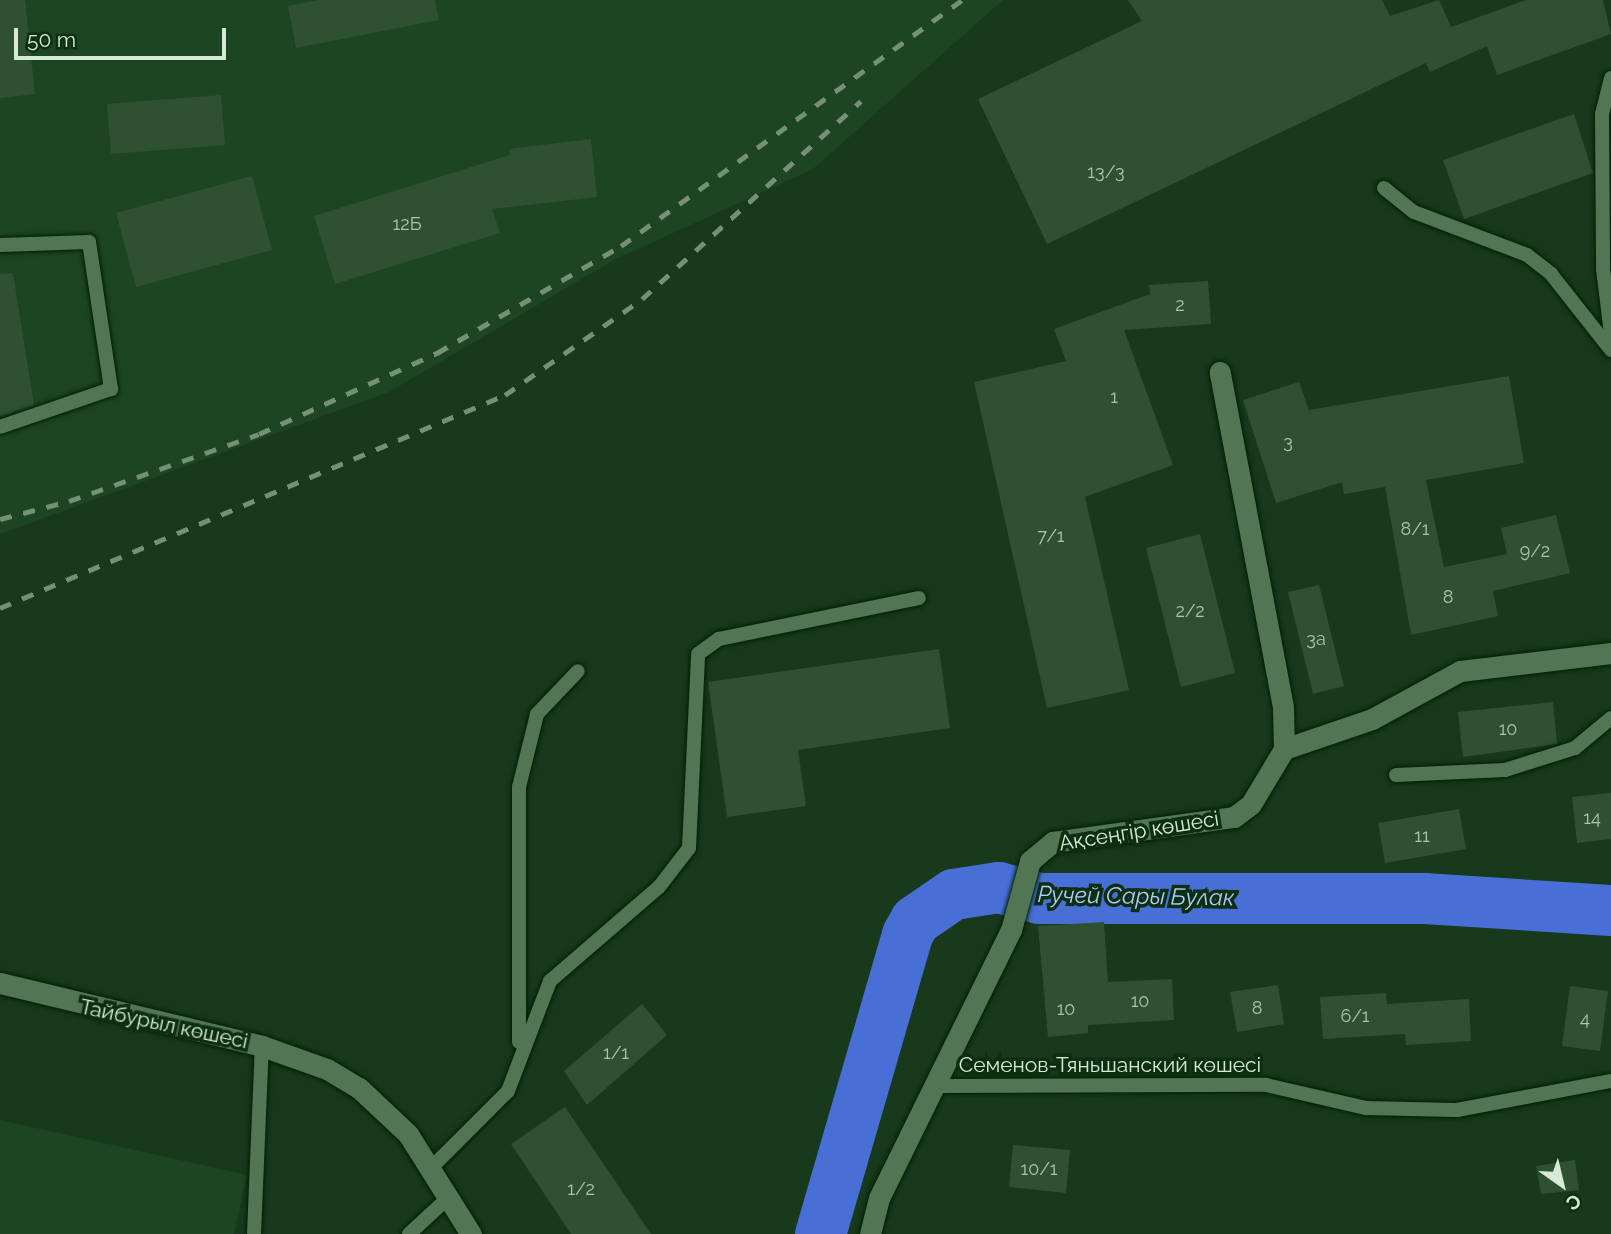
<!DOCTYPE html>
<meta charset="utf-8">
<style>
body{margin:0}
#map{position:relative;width:1611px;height:1234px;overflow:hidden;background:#18391b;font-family:Raleway,sans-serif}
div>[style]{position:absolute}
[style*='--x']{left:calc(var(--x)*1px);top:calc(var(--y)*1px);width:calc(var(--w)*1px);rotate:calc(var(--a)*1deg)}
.built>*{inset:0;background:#1d4521}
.river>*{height:51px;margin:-25.5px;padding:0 25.5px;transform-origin:25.5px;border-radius:25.5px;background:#486fd6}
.building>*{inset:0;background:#2f5131}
.roads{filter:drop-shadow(0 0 2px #002004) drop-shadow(0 0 2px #002004)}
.lane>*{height:14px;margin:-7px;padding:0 7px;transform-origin:7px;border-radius:7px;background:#527554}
.street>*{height:21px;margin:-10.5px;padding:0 10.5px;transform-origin:10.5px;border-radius:10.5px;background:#527554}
.secondary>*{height:21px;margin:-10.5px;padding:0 10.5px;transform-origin:10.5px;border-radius:10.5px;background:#527554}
.rail>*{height:5px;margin-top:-2.5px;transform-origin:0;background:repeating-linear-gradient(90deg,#769077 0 12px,transparent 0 24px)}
span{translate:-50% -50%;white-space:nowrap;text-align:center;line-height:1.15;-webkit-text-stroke:7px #0d2f11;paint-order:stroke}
.number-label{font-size:18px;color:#acc4ad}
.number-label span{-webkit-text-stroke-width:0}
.street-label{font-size:21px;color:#d6ead6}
.water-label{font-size:23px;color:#b1c9fd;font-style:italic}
.north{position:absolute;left:1527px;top:1150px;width:70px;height:70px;-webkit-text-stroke:5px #0d2f11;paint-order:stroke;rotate:146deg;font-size:19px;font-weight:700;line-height:28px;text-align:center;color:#d6ead6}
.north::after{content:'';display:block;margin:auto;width:24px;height:32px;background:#d6ead6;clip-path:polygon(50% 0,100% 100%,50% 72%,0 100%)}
.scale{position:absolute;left:14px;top:28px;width:212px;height:32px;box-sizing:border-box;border:4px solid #d6ead6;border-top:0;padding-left:9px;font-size:21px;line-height:24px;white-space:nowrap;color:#d6ead6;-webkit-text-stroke:5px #0d2f11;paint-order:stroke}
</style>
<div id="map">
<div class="built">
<i style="clip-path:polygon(0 0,1003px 0,813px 169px,614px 260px,389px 392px,0 534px)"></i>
<i style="clip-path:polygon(0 1120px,247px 1175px,234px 1234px,0 1234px)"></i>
</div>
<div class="river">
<i style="--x:820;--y:1234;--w:312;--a:-73.8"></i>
<i style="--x:907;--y:934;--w:16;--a:-60"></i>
<i style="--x:915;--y:920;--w:46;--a:-34.4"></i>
<i style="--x:953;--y:894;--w:46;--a:-8.8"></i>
<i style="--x:998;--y:887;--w:42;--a:15"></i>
<i style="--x:1039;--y:898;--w:385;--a:0"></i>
<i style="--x:1424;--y:898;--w:187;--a:3.7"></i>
</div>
<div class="building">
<i style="clip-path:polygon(0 0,25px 0,35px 94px,0 98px)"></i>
<i style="clip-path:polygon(318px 0,435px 0,439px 20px,296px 48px,288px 6px)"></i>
<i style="clip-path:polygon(1128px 0,1382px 0,1390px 16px,1439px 0,1451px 27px,1526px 0,1603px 0,1611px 34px,1497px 75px,1487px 46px,1430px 72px,1426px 63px,1047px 244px,978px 99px,1142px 21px)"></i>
<i style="clip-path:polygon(221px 95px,225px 145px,111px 154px,107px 104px)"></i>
<i style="clip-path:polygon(1574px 114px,1593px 173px,1464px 219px,1443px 160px)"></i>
<i style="clip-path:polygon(591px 139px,597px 197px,492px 209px,500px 233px,335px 284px,314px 216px,510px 155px,509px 149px)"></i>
<i style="clip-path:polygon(252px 176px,272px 250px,136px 287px,116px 213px)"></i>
<i style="clip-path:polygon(13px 273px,34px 405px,0 416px,0 274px)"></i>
<i style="clip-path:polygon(1208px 281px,1211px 324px,1124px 330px,1173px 465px,1085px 497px,1129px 690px,1047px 708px,974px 382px,1066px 361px,1054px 329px,1150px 294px,1149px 285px)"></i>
<i style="clip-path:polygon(1509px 376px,1524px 463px,1426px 480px,1444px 567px,1507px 554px,1501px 528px,1556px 515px,1570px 573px,1493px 591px,1498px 616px,1411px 635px,1385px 487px,1344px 494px,1342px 482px,1276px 503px,1243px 400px,1299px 382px,1309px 410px)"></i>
<i style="clip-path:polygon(1200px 534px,1235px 673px,1181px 687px,1146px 548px)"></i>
<i style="clip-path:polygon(1319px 585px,1344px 686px,1313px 694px,1288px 592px)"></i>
<i style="clip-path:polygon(939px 649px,950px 728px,798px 750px,806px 806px,727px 817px,708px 682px)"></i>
<i style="clip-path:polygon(1553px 702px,1557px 744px,1463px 757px,1458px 712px)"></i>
<i style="clip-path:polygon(1611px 793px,1611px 839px,1577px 843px,1572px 797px)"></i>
<i style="clip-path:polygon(1459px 809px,1466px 849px,1385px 863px,1378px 823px)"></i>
<i style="clip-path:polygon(1104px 922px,1108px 982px,1172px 979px,1174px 1020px,1088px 1025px,1088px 1033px,1048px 1037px,1038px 926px)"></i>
<i style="clip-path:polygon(1278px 985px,1284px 1024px,1237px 1032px,1230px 992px)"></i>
<i style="clip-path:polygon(1570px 986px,1608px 991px,1600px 1051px,1562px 1046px)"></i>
<i style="clip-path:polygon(1386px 993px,1387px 1004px,1469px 999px,1471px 1041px,1406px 1045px,1405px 1034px,1323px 1039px,1320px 997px)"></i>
<i style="clip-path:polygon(642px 1004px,667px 1035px,587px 1105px,564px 1071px)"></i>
<i style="clip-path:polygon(565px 1107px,651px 1234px,571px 1234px,511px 1144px)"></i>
<i style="clip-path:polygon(1013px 1145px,1070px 1150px,1066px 1193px,1009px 1187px)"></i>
<i style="clip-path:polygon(1575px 1160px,1579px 1190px,1541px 1194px,1536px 1166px)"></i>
</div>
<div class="roads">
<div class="lane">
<i style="--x:1611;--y:78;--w:37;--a:104"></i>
<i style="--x:1602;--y:114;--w:155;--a:89.6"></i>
<i style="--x:1603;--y:269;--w:65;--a:83"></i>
<i style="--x:1384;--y:188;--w:38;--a:39"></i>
<i style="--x:1414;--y:212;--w:121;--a:20.8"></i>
<i style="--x:1527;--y:255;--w:31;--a:38"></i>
<i style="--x:1551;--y:274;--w:97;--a:51.7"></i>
<i style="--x:0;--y:245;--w:89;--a:-1.9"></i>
<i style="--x:89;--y:242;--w:149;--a:81.5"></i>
<i style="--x:111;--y:389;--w:117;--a:161.1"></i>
<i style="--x:1396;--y:775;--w:109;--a:-2.6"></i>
<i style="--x:1505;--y:770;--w:73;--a:-17.4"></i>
<i style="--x:1575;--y:748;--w:47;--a:-39.8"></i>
<i style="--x:519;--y:1042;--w:255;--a:-90"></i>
<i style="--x:519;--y:787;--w:75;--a:-76.1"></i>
<i style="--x:537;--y:714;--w:59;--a:-46.4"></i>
<i style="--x:939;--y:1086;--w:327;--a:-0.2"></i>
<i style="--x:1266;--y:1085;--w:103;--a:13"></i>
<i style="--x:1366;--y:1108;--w:91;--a:1.3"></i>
<i style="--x:1457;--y:1110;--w:157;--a:-10.7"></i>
<i style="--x:432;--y:1167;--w:107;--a:-45"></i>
<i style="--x:508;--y:1091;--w:118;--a:-69.1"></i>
<i style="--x:550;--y:981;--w:144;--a:-40.8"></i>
<i style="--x:659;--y:887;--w:49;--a:-52.4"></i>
<i style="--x:689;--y:848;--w:194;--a:-87.3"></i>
<i style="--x:698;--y:654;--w:26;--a:-36"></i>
<i style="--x:719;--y:639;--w:204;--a:-11.6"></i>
<i style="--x:254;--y:1234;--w:188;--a:-87.6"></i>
<i style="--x:409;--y:1234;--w:54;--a:-42.8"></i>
</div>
<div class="street">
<i style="--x:1284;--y:749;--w:93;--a:-18.8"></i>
<i style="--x:1372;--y:719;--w:100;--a:-28.6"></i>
<i style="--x:1460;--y:671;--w:152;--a:-6.8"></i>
<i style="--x:870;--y:1234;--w:37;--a:-76"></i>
<i style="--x:879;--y:1198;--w:299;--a:-63.8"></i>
<i style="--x:1011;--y:930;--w:72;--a:-74.6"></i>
<i style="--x:1030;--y:861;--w:30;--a:-40"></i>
<i style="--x:1053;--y:842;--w:183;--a:-7.9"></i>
<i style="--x:1234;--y:817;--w:21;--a:-37"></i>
<i style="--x:1251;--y:804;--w:64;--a:-59"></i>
<i style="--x:1284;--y:749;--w:42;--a:-91.4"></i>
<i style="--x:1283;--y:707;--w:341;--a:-100.7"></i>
</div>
<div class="secondary">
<i style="--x:0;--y:983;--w:269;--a:13.5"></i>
<i style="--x:262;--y:1046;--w:69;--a:19.5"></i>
<i style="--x:327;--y:1069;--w:37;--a:31"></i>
<i style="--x:359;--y:1088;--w:67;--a:43.2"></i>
<i style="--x:408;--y:1134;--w:118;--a:57.8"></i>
</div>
</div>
<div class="rail">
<i style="--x:0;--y:519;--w:71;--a:-14.6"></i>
<i style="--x:69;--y:501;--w:201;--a:-19.4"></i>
<i style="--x:259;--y:434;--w:196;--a:-24.5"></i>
<i style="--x:437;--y:353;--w:213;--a:-30.2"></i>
<i style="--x:621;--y:246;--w:420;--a:-35.8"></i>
<i style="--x:0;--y:608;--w:548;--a:-22.87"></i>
<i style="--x:505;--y:395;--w:167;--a:-35"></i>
<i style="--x:642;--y:299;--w:295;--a:-42.1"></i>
</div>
<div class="number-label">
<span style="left:1106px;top:172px">13/3</span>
<span style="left:407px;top:224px">12Б</span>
<span style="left:1180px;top:305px">2</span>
<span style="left:1114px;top:397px">1</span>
<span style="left:1288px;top:442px">3</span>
<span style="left:1415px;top:529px">8/1</span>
<span style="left:1051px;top:536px">7/1</span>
<span style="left:1535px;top:551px">9/2</span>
<span style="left:1448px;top:597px">8</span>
<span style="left:1190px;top:611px">2/2</span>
<span style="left:1316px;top:639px">3а</span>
<span style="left:1508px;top:729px">10</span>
<span style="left:1592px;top:818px">14</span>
<span style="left:1422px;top:836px">11</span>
<span style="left:1140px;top:1001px">10</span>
<span style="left:1257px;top:1008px">8</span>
<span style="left:1066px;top:1009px">10</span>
<span style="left:1355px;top:1016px">6/1</span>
<span style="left:1585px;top:1019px">4</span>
<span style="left:616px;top:1053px">1/1</span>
<span style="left:1039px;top:1169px">10/1</span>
<span style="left:581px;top:1189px">1/2</span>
</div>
<div class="street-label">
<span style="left:1139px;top:831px;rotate:-9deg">Ақсеңгір көшесі</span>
<span style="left:164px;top:1024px;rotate:12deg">Тайбурыл көшесі</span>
<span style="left:1110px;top:1065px">Семенов-Тяньшанский көшесі</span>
</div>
<div class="water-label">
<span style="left:1136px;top:896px;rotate:1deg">Ручей Сары Булак</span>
</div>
<div class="north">С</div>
<div class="scale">50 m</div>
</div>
